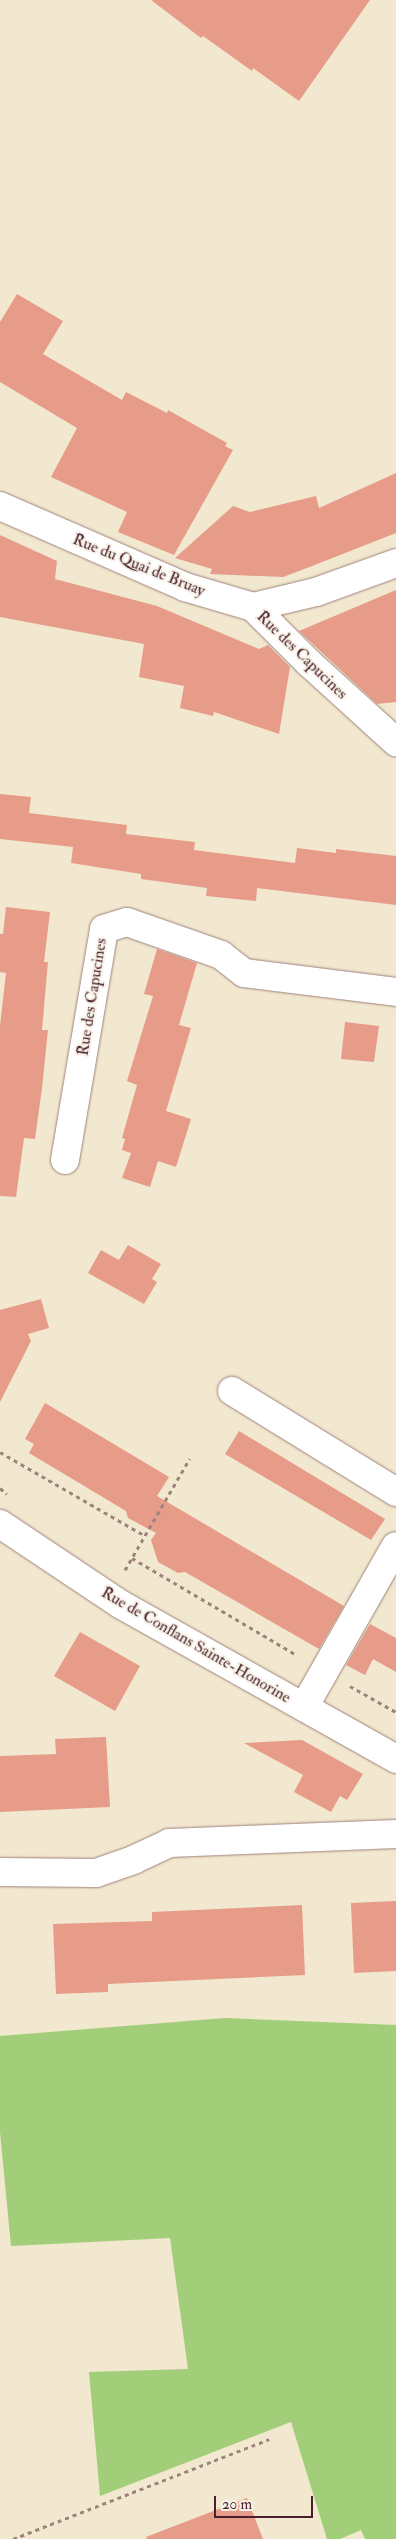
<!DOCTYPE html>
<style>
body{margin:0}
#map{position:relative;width:396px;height:2539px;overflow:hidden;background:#f2e7cf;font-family:"IM FELL Double Pica",serif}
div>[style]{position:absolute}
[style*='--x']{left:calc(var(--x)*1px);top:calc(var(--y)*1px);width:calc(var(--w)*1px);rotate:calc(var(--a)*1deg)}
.green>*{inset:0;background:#a2ce7a}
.building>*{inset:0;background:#e79c89}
.path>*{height:3px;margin-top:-1.5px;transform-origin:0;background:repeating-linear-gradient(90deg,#9e837d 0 4px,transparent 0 8px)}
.roads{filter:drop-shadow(0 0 1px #9e837d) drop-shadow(0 0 1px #9e837d)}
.minor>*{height:28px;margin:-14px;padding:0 14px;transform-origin:14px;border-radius:14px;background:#fff}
span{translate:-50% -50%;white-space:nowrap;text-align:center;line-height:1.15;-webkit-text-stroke:4px #f7f3e8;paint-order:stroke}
.street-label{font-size:16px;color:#4a1f2b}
.scale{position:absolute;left:214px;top:2496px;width:99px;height:22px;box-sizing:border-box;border:2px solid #4a1f2b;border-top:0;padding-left:6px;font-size:15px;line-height:18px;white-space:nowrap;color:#4a1f2b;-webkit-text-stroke:4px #f7f3e8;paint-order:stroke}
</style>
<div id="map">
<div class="green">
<i style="clip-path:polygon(225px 2018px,396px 2025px,396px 2539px,365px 2539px,361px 2530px,340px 2539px,327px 2539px,291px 2422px,100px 2496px,89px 2372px,188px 2369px,170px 2238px,11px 2246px,0 2132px,0 2036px)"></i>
</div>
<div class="building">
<i style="clip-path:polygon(151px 0,370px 0,299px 101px,253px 68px,252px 71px,203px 36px,201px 38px)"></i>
<i style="clip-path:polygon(17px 294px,63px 321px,43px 354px,122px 400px,126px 392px,167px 413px,168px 410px,227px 443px,225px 446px,233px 450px,174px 555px,118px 532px,127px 512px,51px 477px,77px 428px,0 382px,0 322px)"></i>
<i style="clip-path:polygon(396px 473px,396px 533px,307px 568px,283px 577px,210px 574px,212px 569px,175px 558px,233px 506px,250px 512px,316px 496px,319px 508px)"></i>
<i style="clip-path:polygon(0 535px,57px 561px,55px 579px,157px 606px,259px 649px,268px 645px,290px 667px,279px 734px,214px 712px,213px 716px,180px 708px,184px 686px,139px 677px,144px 644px,0 617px)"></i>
<i style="clip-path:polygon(396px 590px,396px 702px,377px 704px,299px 631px)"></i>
<i style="clip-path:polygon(0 794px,31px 797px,29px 813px,127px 825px,126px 834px,195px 842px,194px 850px,295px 863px,297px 848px,336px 853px,336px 849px,396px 856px,396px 905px,257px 888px,256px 901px,206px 896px,207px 888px,141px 879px,141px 874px,71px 863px,73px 847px,0 839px)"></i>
<i style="clip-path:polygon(6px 907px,50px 912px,44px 962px,48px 962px,42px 1030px,48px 1030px,42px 1088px,35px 1139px,24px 1138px,16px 1197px,0 1196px,0 1026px,6px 973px,0 972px,0 934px,3px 934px)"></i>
<i style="clip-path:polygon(157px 949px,197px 963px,179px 1025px,191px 1028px,166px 1111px,191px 1119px,176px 1167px,158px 1161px,150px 1187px,122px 1178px,131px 1153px,122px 1150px,125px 1139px,122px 1138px,137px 1085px,127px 1081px,153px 996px,144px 994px)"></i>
<i style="clip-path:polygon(345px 1022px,379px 1026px,374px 1062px,341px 1059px)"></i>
<i style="clip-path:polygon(128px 1245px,161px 1264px,152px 1279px,157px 1282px,144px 1304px,88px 1273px,101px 1250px,119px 1260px)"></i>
<i style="clip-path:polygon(41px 1299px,49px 1328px,28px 1334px,31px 1341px,0 1402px,0 1310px)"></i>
<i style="clip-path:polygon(45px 1403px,169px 1477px,157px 1496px,344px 1606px,319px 1649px,185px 1572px,178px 1573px,158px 1562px,151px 1540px,156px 1533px,128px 1518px,126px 1511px,29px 1453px,34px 1444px,25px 1439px)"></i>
<i style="clip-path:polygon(239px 1431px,385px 1519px,371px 1540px,225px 1454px)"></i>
<i style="clip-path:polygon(370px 1624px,396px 1638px,396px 1672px,373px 1659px,365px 1675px,346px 1665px)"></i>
<i style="clip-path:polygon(80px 1632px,140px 1666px,115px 1711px,54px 1676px)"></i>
<i style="clip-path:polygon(106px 1737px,110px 1807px,0 1812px,0 1756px,56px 1754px,55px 1739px)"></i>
<i style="clip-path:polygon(302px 1740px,363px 1774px,347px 1800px,340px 1796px,331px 1812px,294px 1792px,303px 1775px,244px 1743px)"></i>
<i style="clip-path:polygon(396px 1901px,396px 1971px,354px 1973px,351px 1903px)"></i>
<i style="clip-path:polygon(302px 1905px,305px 1975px,108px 1984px,108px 1992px,56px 1994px,53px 1924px,152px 1921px,152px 1912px)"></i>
<i style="clip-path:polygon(247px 2498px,263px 2539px,147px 2539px,146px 2537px)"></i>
</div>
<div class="path">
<i style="--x:0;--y:1452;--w:166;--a:30"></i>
<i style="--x:0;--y:1488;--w:9;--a:41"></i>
<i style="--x:132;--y:1558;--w:191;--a:30.5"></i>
<i style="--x:125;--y:1570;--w:129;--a:-59.9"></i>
<i style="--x:350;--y:1686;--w:53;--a:29.5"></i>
<i style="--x:13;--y:2539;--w:275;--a:-21.3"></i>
</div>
<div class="roads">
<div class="minor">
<i style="--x:0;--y:506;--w:202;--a:23.6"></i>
<i style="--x:185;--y:587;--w:71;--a:16.4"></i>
<i style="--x:253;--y:607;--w:65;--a:-13.4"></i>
<i style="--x:316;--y:592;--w:85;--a:-19.9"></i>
<i style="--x:253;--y:607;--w:79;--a:45"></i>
<i style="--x:309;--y:663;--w:118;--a:42.2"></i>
<i style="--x:65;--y:1160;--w:234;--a:-80.4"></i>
<i style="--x:104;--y:929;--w:24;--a:-17"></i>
<i style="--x:127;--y:922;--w:100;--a:19.3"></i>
<i style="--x:221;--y:955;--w:29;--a:38"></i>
<i style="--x:244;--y:973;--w:153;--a:7.1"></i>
<i style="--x:232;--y:1391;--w:193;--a:31.6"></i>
<i style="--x:0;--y:1524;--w:144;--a:33.7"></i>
<i style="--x:120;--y:1604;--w:317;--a:29.3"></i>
<i style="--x:304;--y:1707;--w:185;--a:-60.3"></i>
<i style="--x:0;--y:1872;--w:96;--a:0.6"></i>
<i style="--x:96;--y:1873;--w:39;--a:-19"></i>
<i style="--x:133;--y:1860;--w:40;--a:-25"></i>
<i style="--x:169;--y:1843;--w:227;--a:-2.3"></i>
</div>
</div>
<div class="street-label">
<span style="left:139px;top:565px;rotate:22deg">Rue du Quai de Bruay</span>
<span style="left:302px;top:655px;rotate:44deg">Rue des Capucines</span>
<span style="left:92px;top:997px;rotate:-81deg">Rue des Capucines</span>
<span style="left:196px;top:1645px;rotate:30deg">Rue de Conflans Sainte-Honorine</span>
</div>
<div class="scale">20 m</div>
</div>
